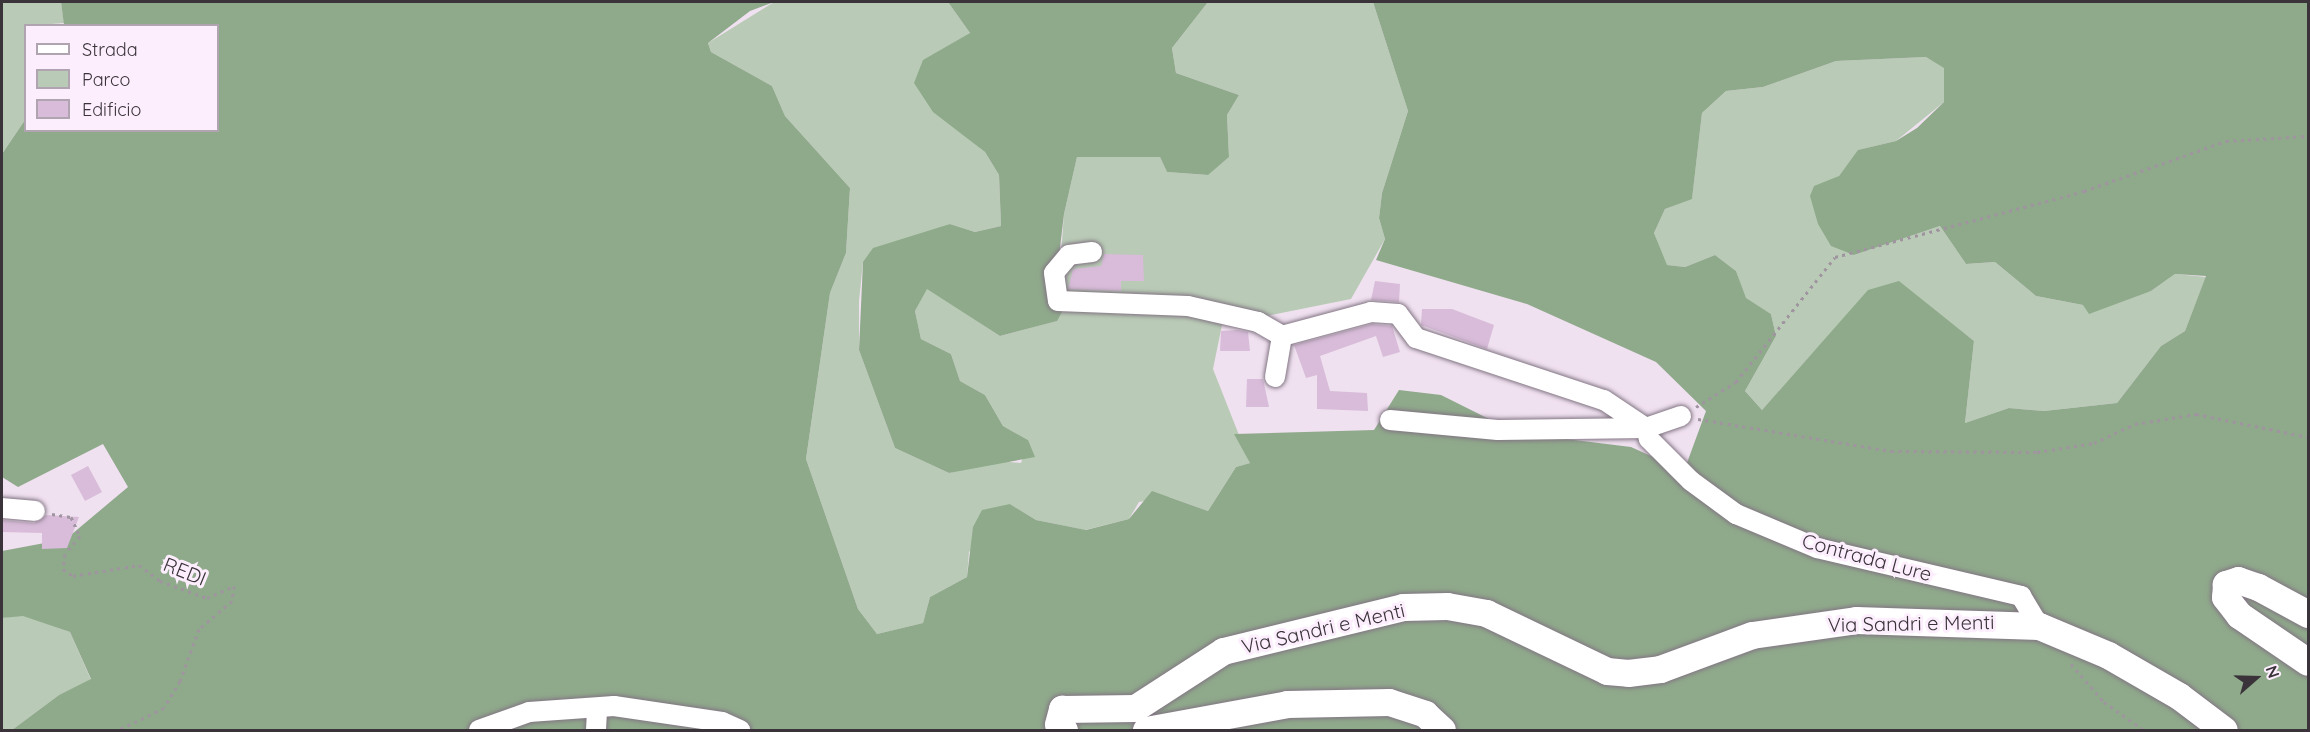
<!DOCTYPE html>
<style>
body{margin:0}
#map{position:relative;width:2310px;height:732px;overflow:hidden;background:#f0e1f0;font-family:Quicksand,sans-serif}
div>[style]{position:absolute}
[style*='--x']{left:calc(var(--x)*1px);top:calc(var(--y)*1px);width:calc(var(--w)*1px);rotate:calc(var(--a)*1deg)}
.green>*{inset:0;background:#b9cbb6}
.forest>*{inset:0;background:#8fa98b}
.building>*{inset:0;background:#d8bcd9}
.path>*{height:3px;margin-top:-1.5px;transform-origin:0;background:repeating-linear-gradient(90deg,#9f949f 0 3px,transparent 0 7.5px)}
.roads{filter:drop-shadow(0 0 2px #827583) drop-shadow(0 0 2px #827583)}
.minor>*{height:20px;margin:-10px;padding:0 10px;transform-origin:10px;border-radius:10px;background:#fff}
.secondary>*{height:27px;margin:-13.5px;padding:0 13.5px;transform-origin:13.5px;border-radius:13.5px;background:#fff}
span{translate:-50% -50%;white-space:nowrap;text-align:center;line-height:1.15;-webkit-text-stroke:6px #fdeefe;paint-order:stroke}
.street-label{font-size:20px;color:#3a343a}
.frame{position:absolute;inset:0;border:3px solid #3a343a;pointer-events:none}
.legend{position:absolute;left:24px;top:24px;width:195px;height:108px;box-sizing:border-box;background:#fdeefe;border:2px solid #afa4b0;margin:0;padding:8px 10px;list-style:none;font-size:18px;color:#3a343a}
.legend li{display:flex;align-items:center;gap:12px;height:30px}
.legend b{width:30px;border:2px solid #afa4b0}
.north{position:absolute;left:2226px;top:648px;width:60px;height:60px;-webkit-text-stroke:4px #fdeefe;paint-order:stroke;rotate:70deg;font-size:16px;font-weight:700;line-height:24px;text-align:center;color:#3a343a}
.north::after{content:'';display:block;margin:auto;width:21px;height:27px;background:#3a343a;clip-path:polygon(50% 0,100% 100%,50% 72%,0 100%)}
</style>
<div id="map">
<div class="green">
<i style="clip-path:polygon(3px 2px,61px 2px,64px 23px,26px 26px,25px 120px,2px 154px)"></i>
<i style="clip-path:polygon(774px 2px,948px 2px,970px 33px,951px 46px,964px 135px,985px 152px,999px 175px,1001px 226px,975px 232px,950px 224px,863px 262px,859px 301px,859px 350px,895px 448px,949px 473px,997px 461px,1021px 463px,1028px 440px,1003px 426px,985px 395px,960px 381px,951px 354px,921px 339px,915px 311px,927px 288px,1000px 336px,1056px 321px,1064px 214px,1077px 157px,1160px 157px,1167px 172px,1207px 175px,1229px 157px,1227px 115px,1239px 95px,1176px 73px,1172px 48px,1208px 2px,1373px 2px,1408px 111px,1382px 193px,1379px 218px,1385px 239px,1351px 299px,1222px 325px,1213px 369px,1250px 463px,1236px 467px,1208px 511px,1169px 497px,1139px 502px,1129px 519px,1085px 530px,1036px 520px,1010px 504px,969px 552px,967px 577px,930px 597px,923px 623px,877px 634px,858px 609px,806px 459px,830px 293px,846px 253px,850px 188px,785px 116px,772px 86px,711px 52px,708px 43px)"></i>
<i style="clip-path:polygon(1926px 57px,1944px 67px,1944px 102px,1896px 141px,1859px 150px,1839px 176px,1854px 255px,1940px 226px,1966px 264px,1995px 262px,2036px 296px,2083px 305px,2151px 291px,2175px 274px,2206px 277px,2185px 331px,2161px 346px,2117px 403px,2044px 411px,2009px 408px,1965px 423px,1974px 341px,1899px 282px,1811px 355px,1762px 410px,1745px 391px,1776px 336px,1771px 314px,1745px 298px,1736px 271px,1715px 255px,1685px 267px,1666px 265px,1654px 233px,1665px 209px,1692px 198px,1702px 113px,1726px 91px,1763px 87px,1836px 61px)"></i>
<i style="clip-path:polygon(23px 615px,70px 632px,91px 680px,59px 695px,12px 730px,2px 730px,2px 618px)"></i>
</div>
<div class="forest">
<i style="clip-path:polygon(evenodd,61px 2px,774px 2px,750px 11px,708px 43px,711px 52px,772px 86px,785px 116px,850px 188px,846px 253px,830px 293px,806px 459px,858px 609px,877px 634px,923px 623px,930px 597px,967px 577px,973px 527px,982px 510px,1010px 504px,1036px 520px,1086px 530px,1129px 519px,1152px 491px,1208px 511px,1236px 467px,1250px 463px,1234px 434px,1374px 430px,1399px 390px,1441px 395px,1517px 433px,1631px 447px,1684px 471px,1706px 411px,1656px 362px,1527px 304px,1376px 260px,1385px 239px,1379px 218px,1382px 193px,1408px 111px,1373px 2px,2308px 2px,2308px 730px,12px 730px,59px 695px,91px 679px,70px 632px,23px 616px,2px 618px,2px 551px,66px 539px,128px 487px,103px 444px,18px 487px,2px 477px,2px 154px,25px 120px,26px 130px,218px 130px,218px 26px,64px 25px,61px 2px,1926px 57px,1944px 68px,1944px 102px,1917px 128px,1896px 141px,1858px 150px,1839px 176px,1814px 186px,1810px 196px,1818px 224px,1831px 246px,1854px 255px,1940px 226px,1966px 264px,1995px 262px,2036px 296px,2083px 305px,2089px 314px,2151px 291px,2175px 274px,2206px 276px,2185px 331px,2161px 346px,2117px 403px,2044px 411px,2009px 408px,1965px 423px,1974px 341px,1899px 281px,1868px 290px,1762px 410px,1745px 391px,1776px 336px,1771px 314px,1746px 298px,1736px 271px,1715px 255px,1685px 267px,1667px 265px,1654px 233px,1665px 209px,1692px 199px,1702px 113px,1726px 91px,1763px 87px,1836px 61px,1926px 57px)"></i>
<i style="clip-path:polygon(948px 2px,1208px 2px,1172px 48px,1176px 73px,1239px 95px,1227px 115px,1229px 157px,1208px 175px,1167px 172px,1160px 157px,1077px 157px,1064px 214px,1057px 273px,1062px 312px,1057px 321px,1000px 336px,927px 289px,915px 311px,921px 339px,951px 354px,960px 381px,985px 395px,1003px 426px,1028px 440px,1035px 457px,949px 473px,895px 448px,859px 350px,863px 262px,873px 248px,950px 224px,975px 232px,1001px 226px,999px 175px,985px 152px,933px 112px,914px 83px,923px 60px,970px 33px)"></i>
</div>
<div class="building">
<i style="clip-path:polygon(1104px 254px,1143px 255px,1144px 281px,1121px 281px,1121px 291px,1068px 289px,1073px 269px,1101px 266px)"></i>
<i style="clip-path:polygon(1375px 281px,1400px 284px,1399px 302px,1371px 300px)"></i>
<i style="clip-path:polygon(1422px 309px,1452px 309px,1494px 325px,1487px 349px,1421px 325px)"></i>
<i style="clip-path:polygon(1372px 324px,1392px 326px,1400px 352px,1383px 357px,1376px 336px,1320px 356px,1330px 391px,1367px 393px,1368px 411px,1317px 409px,1317px 375px,1306px 378px,1294px 345px)"></i>
<i style="clip-path:polygon(1237px 330px,1248px 332px,1250px 351px,1220px 351px,1221px 331px)"></i>
<i style="clip-path:polygon(1247px 379px,1263px 379px,1269px 407px,1246px 407px)"></i>
<i style="clip-path:polygon(88px 466px,102px 492px,85px 501px,71px 475px)"></i>
<i style="clip-path:polygon(46px 515px,79px 517px,67px 548px,42px 549px,42px 533px,2px 532px,2px 520px,34px 523px)"></i>
</div>
<div class="path">
<i style="--x:1696;--y:407;--w:47;--a:-32"></i>
<i style="--x:1736;--y:382;--w:159;--a:-51.6"></i>
<i style="--x:1835;--y:257;--w:258;--a:-14.8"></i>
<i style="--x:2084;--y:191;--w:151;--a:-19.4"></i>
<i style="--x:2226;--y:141;--w:82;--a:-3.5"></i>
<i style="--x:1698;--y:419;--w:196;--a:9.4"></i>
<i style="--x:1891;--y:451;--w:146;--a:0.4"></i>
<i style="--x:2037;--y:452;--w:58;--a:-9"></i>
<i style="--x:2094;--y:443;--w:45;--a:-24.9"></i>
<i style="--x:2135;--y:424;--w:62;--a:-9.3"></i>
<i style="--x:2196;--y:414;--w:114;--a:11.6"></i>
<i style="--x:52;--y:514;--w:19;--a:9"></i>
<i style="--x:71;--y:517;--w:21;--a:65"></i>
<i style="--x:80;--y:536;--w:23;--a:130"></i>
<i style="--x:65;--y:554;--w:15;--a:98"></i>
<i style="--x:63;--y:569;--w:12;--a:35"></i>
<i style="--x:73;--y:576;--w:67;--a:-9.5"></i>
<i style="--x:139;--y:565;--w:26;--a:37"></i>
<i style="--x:160;--y:581;--w:50;--a:19.9"></i>
<i style="--x:207;--y:598;--w:30;--a:-24"></i>
<i style="--x:234;--y:586;--w:15;--a:98"></i>
<i style="--x:232;--y:601;--w:43;--a:139.7"></i>
<i style="--x:199;--y:629;--w:55;--a:110.1"></i>
<i style="--x:180;--y:681;--w:31;--a:121"></i>
<i style="--x:164;--y:708;--w:51;--a:154.4"></i>
<i style="--x:2071;--y:664;--w:50;--a:49"></i>
<i style="--x:2104;--y:702;--w:49;--a:35"></i>
</div>
<div class="roads">
<div class="minor">
<i style="--x:1092;--y:252;--w:23;--a:173"></i>
<i style="--x:1069;--y:255;--w:23;--a:130"></i>
<i style="--x:1054;--y:273;--w:28;--a:82"></i>
<i style="--x:1058;--y:301;--w:130;--a:2.2"></i>
<i style="--x:1188;--y:306;--w:72;--a:12.9"></i>
<i style="--x:1258;--y:322;--w:28;--a:30"></i>
<i style="--x:1275;--y:377;--w:42;--a:-80.3"></i>
<i style="--x:1282;--y:336;--w:92;--a:-15.1"></i>
<i style="--x:1371;--y:312;--w:27;--a:4"></i>
<i style="--x:1398;--y:314;--w:30;--a:53"></i>
<i style="--x:1416;--y:338;--w:198;--a:18.3"></i>
<i style="--x:1604;--y:400;--w:50;--a:33.7"></i>
<i style="--x:1646;--y:428;--w:11;--a:75"></i>
<i style="--x:1649;--y:439;--w:59;--a:45"></i>
<i style="--x:1691;--y:481;--w:56;--a:36.3"></i>
<i style="--x:1736;--y:514;--w:88;--a:22.8"></i>
<i style="--x:1817;--y:548;--w:210;--a:13.2"></i>
<i style="--x:2021;--y:596;--w:35;--a:59"></i>
<i style="--x:1390;--y:420;--w:108;--a:5.3"></i>
<i style="--x:1498;--y:430;--w:148;--a:-0.8"></i>
<i style="--x:1646;--y:428;--w:37;--a:-19"></i>
<i style="--x:2;--y:508;--w:33;--a:5"></i>
<i style="--x:479;--y:730;--w:53;--a:-19.8"></i>
<i style="--x:529;--y:712;--w:85;--a:-4"></i>
<i style="--x:614;--y:706;--w:109;--a:8.4"></i>
<i style="--x:722;--y:722;--w:20;--a:24"></i>
<i style="--x:596;--y:730;--w:21;--a:-87"></i>
</div>
<div class="secondary">
<i style="--x:2308;--y:614;--w:57;--a:-151.6"></i>
<i style="--x:2258;--y:587;--w:21;--a:-161"></i>
<i style="--x:2238;--y:580;--w:13;--a:162"></i>
<i style="--x:2226;--y:584;--w:13;--a:94"></i>
<i style="--x:2225;--y:597;--w:23;--a:52"></i>
<i style="--x:2239;--y:615;--w:83;--a:34.3"></i>
<i style="--x:1064;--y:730;--w:8;--a:-135"></i>
<i style="--x:1058;--y:724;--w:16;--a:-75"></i>
<i style="--x:1062;--y:709;--w:73;--a:-0.8"></i>
<i style="--x:1135;--y:708;--w:105;--a:-32.9"></i>
<i style="--x:1223;--y:651;--w:185;--a:-13.7"></i>
<i style="--x:1403;--y:607;--w:44;--a:-1.3"></i>
<i style="--x:1447;--y:606;--w:40;--a:10"></i>
<i style="--x:1486;--y:613;--w:134;--a:25.6"></i>
<i style="--x:1607;--y:671;--w:21;--a:5"></i>
<i style="--x:1628;--y:673;--w:32;--a:-7"></i>
<i style="--x:1660;--y:669;--w:98;--a:-20.3"></i>
<i style="--x:1752;--y:635;--w:105;--a:-8.2"></i>
<i style="--x:1856;--y:620;--w:183;--a:1.9"></i>
<i style="--x:2039;--y:626;--w:75;--a:22.8"></i>
<i style="--x:2108;--y:655;--w:82;--a:30"></i>
<i style="--x:2179;--y:696;--w:56;--a:37.1"></i>
<i style="--x:1146;--y:730;--w:143;--a:-10.4"></i>
<i style="--x:1287;--y:704;--w:102;--a:-1.1"></i>
<i style="--x:1389;--y:702;--w:38;--a:18"></i>
<i style="--x:1425;--y:714;--w:23;--a:43"></i>
</div>
</div>
<div class="street-label">
<span style="left:1867px;top:557px;rotate:15deg">Contrada Lure</span>
<span style="left:185px;top:571px;rotate:22deg">REDI</span>
<span style="left:1911px;top:623px;rotate:-1deg">Via Sandri e Menti</span>
<span style="left:1323px;top:628px;rotate:-13deg">Via Sandri e Menti</span>
</div>
<div class="frame"></div>
<ul class="legend">
<li><b style="height:8px;background:#fff"></b>Strada</li>
<li><b style="height:16px;background:#b9cbb6"></b>Parco</li>
<li><b style="height:16px;background:#d8bcd9"></b>Edificio</li>
</ul>
<div class="north">N</div>
</div>
